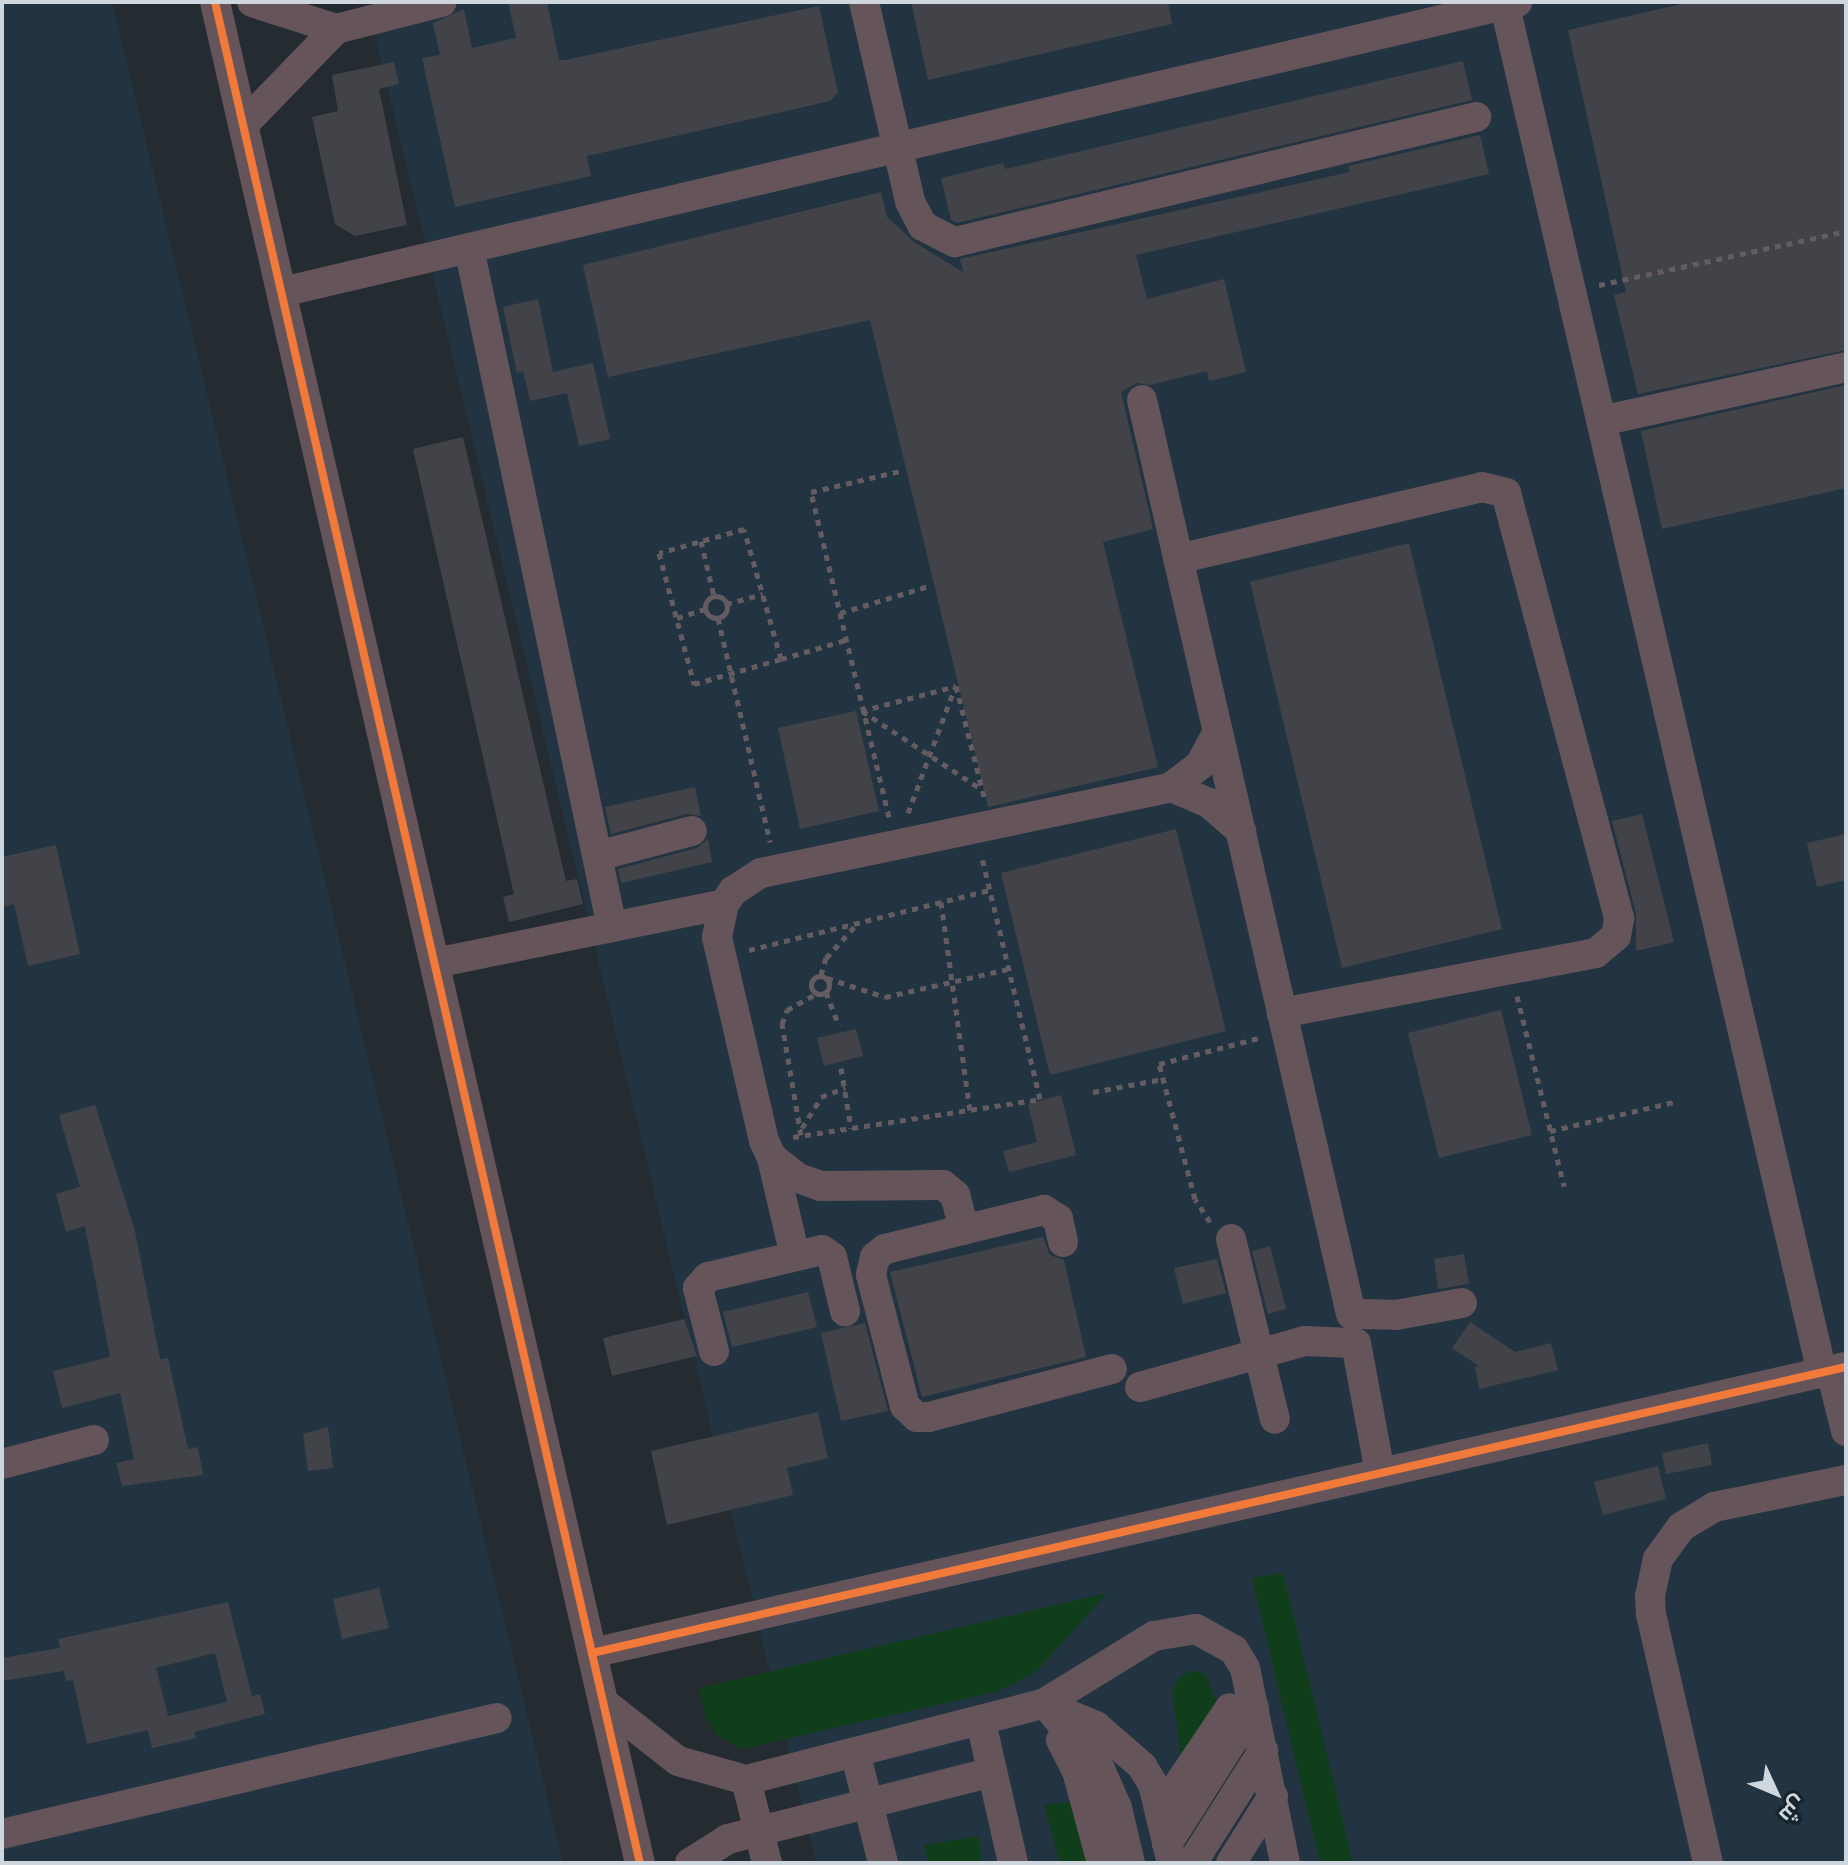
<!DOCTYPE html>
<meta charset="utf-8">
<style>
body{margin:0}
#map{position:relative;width:1848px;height:1865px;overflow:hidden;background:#252c31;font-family:"Public Sans",Cairo,sans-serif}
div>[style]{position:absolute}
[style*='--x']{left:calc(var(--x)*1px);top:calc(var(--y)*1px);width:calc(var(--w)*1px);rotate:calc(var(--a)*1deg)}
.built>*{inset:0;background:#223441}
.green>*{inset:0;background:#103e1b}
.building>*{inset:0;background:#424348}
.path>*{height:5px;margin-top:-2.5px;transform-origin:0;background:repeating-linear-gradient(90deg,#645c61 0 6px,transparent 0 12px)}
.path>.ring{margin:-2.5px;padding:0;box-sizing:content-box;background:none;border:5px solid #645c61;border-radius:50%}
.minor>*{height:30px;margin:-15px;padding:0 15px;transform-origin:15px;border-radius:15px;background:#65555b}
.cycleway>*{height:8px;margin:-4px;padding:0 4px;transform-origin:4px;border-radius:4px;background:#f17a3a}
span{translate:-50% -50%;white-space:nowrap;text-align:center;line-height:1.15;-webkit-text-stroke:6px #16232d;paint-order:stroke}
.frame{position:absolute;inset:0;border:4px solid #ced7dd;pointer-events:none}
.north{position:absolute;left:1736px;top:1753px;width:80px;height:80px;-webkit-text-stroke:6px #16232d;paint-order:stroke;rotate:134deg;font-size:22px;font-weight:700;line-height:32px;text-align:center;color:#ced7dd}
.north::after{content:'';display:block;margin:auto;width:28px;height:36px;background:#ced7dd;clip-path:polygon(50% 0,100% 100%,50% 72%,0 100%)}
</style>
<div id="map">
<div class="built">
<i style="clip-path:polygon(2px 2px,112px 2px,563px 1863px,2px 1863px)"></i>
<i style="clip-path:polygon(367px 2px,1846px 2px,1846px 1863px,816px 1863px)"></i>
</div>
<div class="green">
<i style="clip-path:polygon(1283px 1573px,1290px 1601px,1353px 1863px,1320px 1863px,1252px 1578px)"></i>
<i style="clip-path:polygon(1107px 1593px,1036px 1672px,999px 1691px,741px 1749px,717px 1735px,705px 1715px,699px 1688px)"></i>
<i style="clip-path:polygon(1192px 1670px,1206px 1674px,1216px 1702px,1181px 1755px,1172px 1693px,1178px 1679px)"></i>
<i style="clip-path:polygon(1075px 1802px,1088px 1863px,1060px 1863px,1044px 1805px)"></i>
<i style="clip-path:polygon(978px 1836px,982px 1863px,928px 1863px,924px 1845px)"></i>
</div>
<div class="building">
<i style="clip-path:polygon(508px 2px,547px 2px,559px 60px,565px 60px,819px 6px,838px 93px,830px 101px,587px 156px,591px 176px,455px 207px,422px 58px,440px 55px,433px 23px,464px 9px,472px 48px,516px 38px)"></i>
<i style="clip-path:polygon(911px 2px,1168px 2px,1172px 24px,928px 80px)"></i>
<i style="clip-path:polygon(1690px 2px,1846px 2px,1846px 350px,1638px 394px,1614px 295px,1626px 292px,1568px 30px)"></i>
<i style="clip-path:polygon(1463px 61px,1472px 100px,957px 223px,951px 220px,941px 178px,1003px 163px,1005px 169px)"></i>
<i style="clip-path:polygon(394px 62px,399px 84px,379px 89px,407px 225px,355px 236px,335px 224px,312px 117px,338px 111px,332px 75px)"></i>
<i style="clip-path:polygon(1480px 135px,1489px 174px,1136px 255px,1147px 299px,1224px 279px,1246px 372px,1209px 381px,1207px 371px,1150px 385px,1137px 383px,1121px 392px,1153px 529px,1103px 542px,1158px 767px,988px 807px,870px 320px,608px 377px,583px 265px,881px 192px,887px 217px,914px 242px,963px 272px,960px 259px,1350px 172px,1348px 166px)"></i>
<i style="clip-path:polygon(538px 299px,553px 372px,593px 363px,610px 439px,579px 446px,567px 393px,530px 401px,523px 371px,517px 373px,503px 307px)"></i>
<i style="clip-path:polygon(1846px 385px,1846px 488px,1662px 529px,1641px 431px)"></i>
<i style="clip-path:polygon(463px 437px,566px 881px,577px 879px,583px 904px,509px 922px,503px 897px,514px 894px,413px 449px)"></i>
<i style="clip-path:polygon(1409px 543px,1502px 929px,1342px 968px,1250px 582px)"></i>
<i style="clip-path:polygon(856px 711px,879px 811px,800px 829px,778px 728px)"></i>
<i style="clip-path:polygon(695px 787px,701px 816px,687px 814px,611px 834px,605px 807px)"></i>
<i style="clip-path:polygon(1642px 814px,1674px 942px,1636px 951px,1636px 914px,1612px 821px)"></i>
<i style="clip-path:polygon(1176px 829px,1226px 1031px,1050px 1075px,1001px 873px)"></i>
<i style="clip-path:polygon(1846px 834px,1846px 880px,1817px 887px,1807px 843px)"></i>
<i style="clip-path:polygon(708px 839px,712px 862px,621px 883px,618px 869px,697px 848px)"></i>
<i style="clip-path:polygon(56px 845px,80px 954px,28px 966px,14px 904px,2px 907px,2px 857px)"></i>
<i style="clip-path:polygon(1501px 1010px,1532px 1135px,1439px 1158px,1408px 1033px)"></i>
<i style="clip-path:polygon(856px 1029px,863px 1056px,824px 1066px,817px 1038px)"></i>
<i style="clip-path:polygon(1061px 1095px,1076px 1155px,1009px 1172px,1003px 1151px,1037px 1142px,1028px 1104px)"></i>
<i style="clip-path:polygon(95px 1105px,135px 1231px,160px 1359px,168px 1358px,188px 1449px,198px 1447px,203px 1475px,122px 1486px,116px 1463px,134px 1459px,120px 1393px,62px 1408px,53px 1371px,110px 1357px,85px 1226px,66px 1232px,56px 1194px,80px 1187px,59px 1115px)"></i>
<i style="clip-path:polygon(1043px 1237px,1050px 1255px,1064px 1260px,1086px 1357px,922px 1397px,890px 1272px)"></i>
<i style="clip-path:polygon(1270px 1246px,1286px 1309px,1268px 1314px,1252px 1251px)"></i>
<i style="clip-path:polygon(1464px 1254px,1469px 1284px,1438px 1289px,1434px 1259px)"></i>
<i style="clip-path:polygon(1217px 1259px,1226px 1293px,1183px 1304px,1174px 1268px)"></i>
<i style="clip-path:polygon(808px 1292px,817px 1327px,732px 1347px,723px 1312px)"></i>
<i style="clip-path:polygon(684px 1319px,697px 1356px,612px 1376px,603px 1338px)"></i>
<i style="clip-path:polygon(1470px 1322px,1515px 1352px,1551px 1343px,1558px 1370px,1479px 1389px,1475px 1367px,1479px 1366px,1452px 1348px)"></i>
<i style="clip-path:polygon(865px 1323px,888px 1411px,841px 1421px,821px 1333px)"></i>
<i style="clip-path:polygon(818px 1412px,828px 1458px,787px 1468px,793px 1495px,667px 1525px,651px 1451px)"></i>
<i style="clip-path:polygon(328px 1427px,333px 1468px,308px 1471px,303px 1434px)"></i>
<i style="clip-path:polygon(1708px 1443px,1712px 1465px,1666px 1474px,1662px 1453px)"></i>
<i style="clip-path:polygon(1658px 1466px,1666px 1499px,1603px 1515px,1594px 1482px)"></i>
<i style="clip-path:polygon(379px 1588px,389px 1628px,342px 1639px,333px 1599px)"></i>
<i style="clip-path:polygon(evenodd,228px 1602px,252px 1696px,260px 1694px,265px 1714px,195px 1732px,196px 1738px,152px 1748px,148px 1730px,87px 1744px,73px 1680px,66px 1681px,64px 1671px,2px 1681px,2px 1658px,60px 1648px,58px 1639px,228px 1602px,215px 1653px,227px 1702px,168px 1716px,156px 1668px,215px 1653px)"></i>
</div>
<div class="path">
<i style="--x:1599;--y:285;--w:253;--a:-12.3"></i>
<i style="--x:701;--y:541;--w:57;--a:76.7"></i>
<i class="ring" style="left:705px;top:596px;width:17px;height:17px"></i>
<i style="--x:726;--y:604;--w:38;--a:-15"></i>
<i style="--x:840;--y:613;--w:93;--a:-16.9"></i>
<i style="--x:677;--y:618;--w:29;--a:-18"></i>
<i style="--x:718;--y:618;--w:230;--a:76.9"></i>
<i style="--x:781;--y:659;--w:135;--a:-105.9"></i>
<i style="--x:744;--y:529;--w:88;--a:164.2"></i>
<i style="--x:659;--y:553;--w:136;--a:75"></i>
<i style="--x:694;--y:684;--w:91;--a:-16"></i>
<i style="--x:781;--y:659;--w:68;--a:-16.3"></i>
<i style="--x:861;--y:711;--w:98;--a:-14.7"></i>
<i style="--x:956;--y:686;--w:114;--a:75.8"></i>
<i style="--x:862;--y:711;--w:142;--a:33.2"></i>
<i style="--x:908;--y:813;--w:134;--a:-69.5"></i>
<i style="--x:889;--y:817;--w:334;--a:-103.5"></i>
<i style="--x:811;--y:492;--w:91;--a:-13.3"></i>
<i style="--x:941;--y:902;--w:210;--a:82.1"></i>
<i style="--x:749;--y:950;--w:247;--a:-14"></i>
<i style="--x:821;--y:975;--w:18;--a:-74"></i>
<i style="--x:826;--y:958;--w:45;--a:-47.7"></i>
<i class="ring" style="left:811px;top:976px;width:13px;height:13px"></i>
<i style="--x:827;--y:978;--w:61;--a:18.1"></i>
<i style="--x:885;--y:997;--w:126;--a:-12.8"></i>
<i style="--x:826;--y:992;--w:36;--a:69"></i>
<i style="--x:1517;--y:996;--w:196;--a:76.1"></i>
<i style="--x:841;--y:1068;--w:61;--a:80.5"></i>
<i style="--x:1093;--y:1092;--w:71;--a:-10.5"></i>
<i style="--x:802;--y:1128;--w:36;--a:-58"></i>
<i style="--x:821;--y:1097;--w:26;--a:-21"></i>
<i style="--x:1550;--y:1131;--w:131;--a:-13.2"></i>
<i style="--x:801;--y:1135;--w:113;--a:-99.7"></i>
<i style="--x:782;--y:1024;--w:15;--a:-70"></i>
<i style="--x:787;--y:1010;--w:33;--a:-29"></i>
<i style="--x:793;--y:1137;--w:250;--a:-8.7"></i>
<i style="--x:1040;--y:1099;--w:252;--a:-103.5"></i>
<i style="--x:1210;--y:1222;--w:27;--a:-123"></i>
<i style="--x:1195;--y:1199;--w:140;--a:-104.9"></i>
<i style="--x:1159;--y:1064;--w:103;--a:-14.6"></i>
</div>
<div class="minor">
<i style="--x:215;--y:2;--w:1909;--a:77.14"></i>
<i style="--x:252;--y:2;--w:88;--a:17.8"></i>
<i style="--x:864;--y:2;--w:205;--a:77"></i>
<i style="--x:910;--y:202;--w:27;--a:62"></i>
<i style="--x:923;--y:226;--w:36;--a:27"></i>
<i style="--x:955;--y:242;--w:536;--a:-13.49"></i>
<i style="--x:1504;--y:2;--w:1407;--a:76.94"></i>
<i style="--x:243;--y:125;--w:134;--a:-45.9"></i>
<i style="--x:336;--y:29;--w:109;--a:-14.3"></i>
<i style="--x:469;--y:248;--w:694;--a:78.11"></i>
<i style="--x:282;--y:292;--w:1269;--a:-13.21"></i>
<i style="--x:1142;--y:400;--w:938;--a:77.12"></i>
<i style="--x:1601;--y:421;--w:251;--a:-12.4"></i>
<i style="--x:1178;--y:559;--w:312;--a:-13.3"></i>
<i style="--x:1482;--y:487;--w:25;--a:14"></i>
<i style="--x:1506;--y:493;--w:441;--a:75.1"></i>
<i style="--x:1619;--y:919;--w:17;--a:100"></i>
<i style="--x:1616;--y:936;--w:26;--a:140"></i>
<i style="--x:1596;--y:953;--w:320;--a:169.2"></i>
<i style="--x:1171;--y:787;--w:41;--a:22.8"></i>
<i style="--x:1209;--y:803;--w:43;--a:41.2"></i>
<i style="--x:598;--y:856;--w:97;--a:-14.9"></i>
<i style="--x:435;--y:963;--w:295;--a:-11.5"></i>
<i style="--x:772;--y:1158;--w:101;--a:76.8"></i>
<i style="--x:964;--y:1230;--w:36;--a:-104"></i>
<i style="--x:955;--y:1195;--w:16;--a:-140"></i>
<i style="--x:943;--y:1185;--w:122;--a:179.5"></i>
<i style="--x:821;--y:1186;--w:24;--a:-161"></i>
<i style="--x:798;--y:1178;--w:33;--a:-142"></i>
<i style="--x:772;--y:1158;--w:19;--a:-115"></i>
<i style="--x:764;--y:1141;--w:209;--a:-103"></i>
<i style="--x:717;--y:937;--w:34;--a:-78"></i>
<i style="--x:724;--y:904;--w:16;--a:-55"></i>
<i style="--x:733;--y:891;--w:33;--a:-33"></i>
<i style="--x:761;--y:873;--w:419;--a:-11.8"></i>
<i style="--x:1171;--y:787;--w:36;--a:-37"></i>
<i style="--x:1200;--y:765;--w:38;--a:-62"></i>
<i style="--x:1231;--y:1239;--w:185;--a:76.3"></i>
<i style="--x:1063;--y:1242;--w:24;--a:-102"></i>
<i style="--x:1058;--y:1219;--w:17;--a:-147"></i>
<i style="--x:1044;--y:1210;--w:164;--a:166.2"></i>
<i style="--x:885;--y:1249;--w:13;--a:141"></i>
<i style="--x:875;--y:1257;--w:18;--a:103"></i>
<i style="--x:871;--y:1275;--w:135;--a:75.5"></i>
<i style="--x:905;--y:1406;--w:16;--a:43"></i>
<i style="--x:917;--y:1417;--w:12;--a:0"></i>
<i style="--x:929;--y:1417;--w:189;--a:-14.7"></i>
<i style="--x:1357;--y:1314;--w:39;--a:1"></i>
<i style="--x:1396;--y:1315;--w:67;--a:-10.3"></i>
<i style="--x:1356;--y:1343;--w:132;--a:79.5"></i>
<i style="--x:714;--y:1351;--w:65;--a:-104.3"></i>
<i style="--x:698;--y:1288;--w:15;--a:-48"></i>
<i style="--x:708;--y:1277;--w:117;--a:-13.3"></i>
<i style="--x:822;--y:1250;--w:12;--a:35"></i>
<i style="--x:832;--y:1257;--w:56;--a:76.5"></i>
<i style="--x:1831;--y:1371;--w:62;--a:76"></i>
<i style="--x:1140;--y:1387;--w:171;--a:-15.6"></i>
<i style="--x:1305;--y:1341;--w:45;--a:2.5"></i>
<i style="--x:2;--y:1464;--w:95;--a:-14.6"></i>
<i style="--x:592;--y:1653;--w:1286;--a:-12.85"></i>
<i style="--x:604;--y:1703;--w:94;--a:38.1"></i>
<i style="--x:678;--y:1761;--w:71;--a:15.6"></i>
<i style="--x:746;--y:1780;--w:307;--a:-14.4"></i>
<i style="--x:1043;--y:1704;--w:130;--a:-31.5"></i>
<i style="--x:1154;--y:1636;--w:43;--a:-9.5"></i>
<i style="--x:1196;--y:1629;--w:43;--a:28.9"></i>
<i style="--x:1234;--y:1650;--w:21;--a:59"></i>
<i style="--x:1245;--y:1668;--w:199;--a:78.4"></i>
<i style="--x:1043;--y:1704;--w:57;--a:22.5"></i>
<i style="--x:1096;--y:1726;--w:61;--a:41"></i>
<i style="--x:1142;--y:1766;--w:21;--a:59"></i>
<i style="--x:1153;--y:1784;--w:81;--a:76.5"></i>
<i style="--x:1053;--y:1713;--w:73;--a:50"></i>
<i style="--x:1100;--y:1769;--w:43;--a:66.4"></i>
<i style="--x:1117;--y:1808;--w:57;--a:76.7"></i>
<i style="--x:981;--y:1722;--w:145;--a:77.2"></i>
<i style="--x:1061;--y:1740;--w:35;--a:63"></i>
<i style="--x:1077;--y:1771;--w:95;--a:74.8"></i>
<i style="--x:856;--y:1756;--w:110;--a:75.8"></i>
<i style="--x:746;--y:1780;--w:86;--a:75.8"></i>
<i style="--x:1160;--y:1812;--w:125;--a:-56.1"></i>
<i style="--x:2;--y:1834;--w:508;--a:-13.19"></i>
<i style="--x:1167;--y:1844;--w:162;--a:-57.6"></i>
<i style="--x:690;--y:1863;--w:45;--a:-32.3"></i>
<i style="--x:728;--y:1839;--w:272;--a:-14.2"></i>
<i style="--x:1192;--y:1863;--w:133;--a:-57.6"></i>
<i style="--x:1231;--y:1863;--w:79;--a:-57.9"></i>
<i style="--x:1708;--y:1863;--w:254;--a:-102.9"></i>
<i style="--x:1651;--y:1615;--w:19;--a:-93"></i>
<i style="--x:1650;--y:1596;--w:38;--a:-78"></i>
<i style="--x:1658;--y:1559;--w:39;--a:-54"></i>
<i style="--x:1681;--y:1527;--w:39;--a:-31"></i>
<i style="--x:1714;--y:1507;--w:135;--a:-11.6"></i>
</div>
<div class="cycleway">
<i style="--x:215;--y:2;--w:1909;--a:77.14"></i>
<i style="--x:592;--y:1653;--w:1286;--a:-12.85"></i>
</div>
<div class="frame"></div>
<div class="north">ش</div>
</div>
